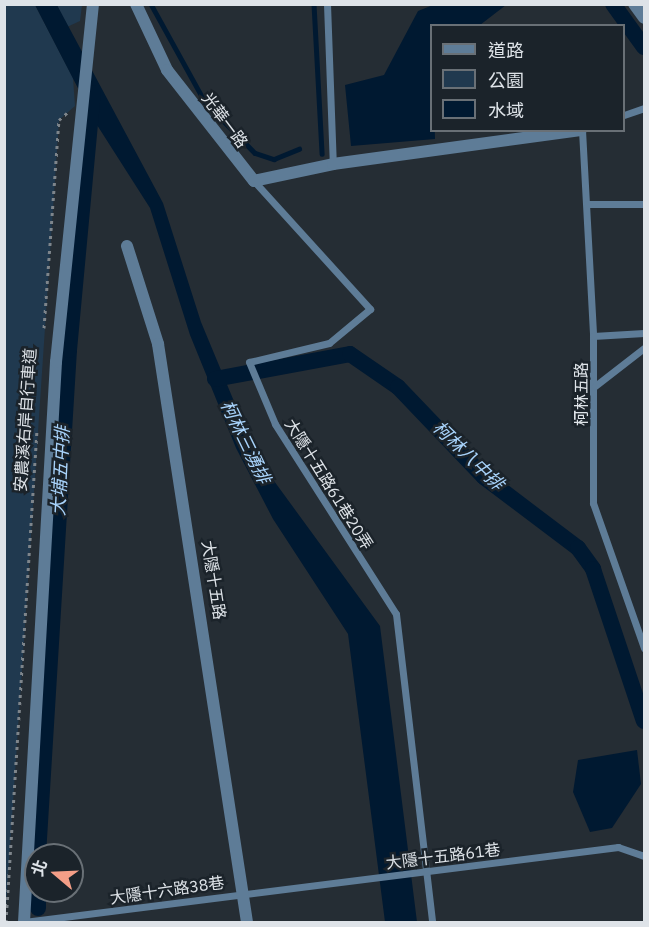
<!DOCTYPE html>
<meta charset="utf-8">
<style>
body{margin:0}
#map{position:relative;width:649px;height:927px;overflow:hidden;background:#252d34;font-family:"IBM Plex Sans","Noto Sans TC",sans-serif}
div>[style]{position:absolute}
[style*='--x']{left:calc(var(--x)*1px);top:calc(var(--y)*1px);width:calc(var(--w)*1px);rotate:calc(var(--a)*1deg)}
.green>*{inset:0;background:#20394f}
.water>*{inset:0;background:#001931}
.stream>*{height:4.5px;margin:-2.25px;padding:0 2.25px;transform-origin:2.25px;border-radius:2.25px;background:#001931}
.canal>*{height:16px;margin:-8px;padding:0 8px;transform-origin:8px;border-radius:8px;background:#001931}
.path>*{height:3px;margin-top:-1.5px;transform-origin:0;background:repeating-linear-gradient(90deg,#7e858b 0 3px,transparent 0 7.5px)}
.service>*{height:7px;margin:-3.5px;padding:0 3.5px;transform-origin:3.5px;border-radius:3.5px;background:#5e7c97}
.minor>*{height:12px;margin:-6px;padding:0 6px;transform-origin:6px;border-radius:6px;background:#5e7c97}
span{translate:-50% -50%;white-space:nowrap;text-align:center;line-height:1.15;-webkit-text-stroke:5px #1b232a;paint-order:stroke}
.street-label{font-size:16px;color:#dee3e8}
.water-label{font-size:18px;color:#a8d3fb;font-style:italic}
.frame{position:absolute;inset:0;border:6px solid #dee3e8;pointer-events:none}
.legend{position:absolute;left:430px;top:24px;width:195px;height:108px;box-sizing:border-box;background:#1b232a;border:2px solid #697076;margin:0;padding:8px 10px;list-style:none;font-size:18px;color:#dee3e8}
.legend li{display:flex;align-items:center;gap:12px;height:30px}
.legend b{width:30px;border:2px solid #697076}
.north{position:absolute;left:24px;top:843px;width:60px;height:60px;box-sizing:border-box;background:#1b232a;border:2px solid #697076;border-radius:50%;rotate:289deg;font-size:16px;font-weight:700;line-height:24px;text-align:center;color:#dee3e8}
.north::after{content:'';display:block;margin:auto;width:21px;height:27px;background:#f49e87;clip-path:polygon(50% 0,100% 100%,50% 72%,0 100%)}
</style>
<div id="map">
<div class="green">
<i style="clip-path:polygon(35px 5px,73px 78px,75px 106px,59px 120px,5px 922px,4px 5px)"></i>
<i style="clip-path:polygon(57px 5px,82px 5px,80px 21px,67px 27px)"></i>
</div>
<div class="water">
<i style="clip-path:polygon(35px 5px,57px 5px,163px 203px,201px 322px,258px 459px,380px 626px,417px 922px,385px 922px,348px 634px,273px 519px,236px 448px,190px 335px,150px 208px,97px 125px)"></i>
<i style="clip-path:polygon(433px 5px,506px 5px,480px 25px,432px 26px,435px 139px,351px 146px,345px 85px,384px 75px,418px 11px)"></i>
<i style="clip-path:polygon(637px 750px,641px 784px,612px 828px,590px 832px,573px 792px,578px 760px)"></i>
</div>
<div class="stream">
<i style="--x:151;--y:4;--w:112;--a:61.1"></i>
<i style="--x:205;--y:102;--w:71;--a:45.6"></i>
<i style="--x:255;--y:153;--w:20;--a:18"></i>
<i style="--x:274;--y:159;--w:27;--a:-22"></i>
<i style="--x:314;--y:4;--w:150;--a:86.9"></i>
</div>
<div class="canal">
<i style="--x:613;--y:4;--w:53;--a:54.2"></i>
<i style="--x:215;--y:379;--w:137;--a:-10.5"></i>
<i style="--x:350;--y:354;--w:58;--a:34.5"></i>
<i style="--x:398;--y:387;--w:124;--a:46.3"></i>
<i style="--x:484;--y:477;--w:118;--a:37.1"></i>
<i style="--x:578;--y:548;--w:26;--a:54"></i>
<i style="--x:593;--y:569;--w:160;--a:71.5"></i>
<i style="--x:38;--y:855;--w:506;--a:-86.49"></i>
<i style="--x:69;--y:350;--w:258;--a:-84.7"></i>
<i style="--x:38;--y:908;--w:17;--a:-90"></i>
</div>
<div class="path">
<i style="--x:44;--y:328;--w:209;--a:-85.9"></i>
<i style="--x:59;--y:120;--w:13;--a:-42"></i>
<i style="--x:6;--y:922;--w:493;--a:-86.4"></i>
</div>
<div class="service">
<i style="--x:327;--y:4;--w:160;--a:87.9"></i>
<i style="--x:624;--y:115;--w:21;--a:-19"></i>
<i style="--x:582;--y:130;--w:206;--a:86.9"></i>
<i style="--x:593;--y:336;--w:167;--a:90"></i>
<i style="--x:593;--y:503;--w:154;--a:70.6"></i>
<i style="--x:254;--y:181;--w:173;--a:47.8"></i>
<i style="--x:370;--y:309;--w:53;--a:140.3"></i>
<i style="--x:329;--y:343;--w:82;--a:166.6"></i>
<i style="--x:249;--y:362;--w:67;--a:67.2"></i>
<i style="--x:275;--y:424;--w:225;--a:57.5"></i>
<i style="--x:396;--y:614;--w:310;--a:83.3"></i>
<i style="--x:587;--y:204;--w:57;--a:0"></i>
<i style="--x:593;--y:336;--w:51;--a:-3.4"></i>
<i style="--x:595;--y:386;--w:62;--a:-37.8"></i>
<i style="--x:24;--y:922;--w:599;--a:-7.2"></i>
<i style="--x:618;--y:847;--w:28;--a:19"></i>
</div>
<div class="minor">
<i style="--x:136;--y:4;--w:73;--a:64.8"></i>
<i style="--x:167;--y:70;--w:141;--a:51.9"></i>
<i style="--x:254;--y:181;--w:81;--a:-12.1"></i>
<i style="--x:333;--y:164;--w:250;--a:-7.8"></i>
<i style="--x:634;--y:4;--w:17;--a:54"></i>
<i style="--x:127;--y:246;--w:103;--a:72.4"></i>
<i style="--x:158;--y:344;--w:585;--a:81.25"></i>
<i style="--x:24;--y:922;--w:561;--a:-86.73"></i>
<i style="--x:56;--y:362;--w:360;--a:-84.1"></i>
</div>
<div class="street-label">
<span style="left:225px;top:120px;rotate:53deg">光華一路</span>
<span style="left:581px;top:394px;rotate:-90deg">柯林五路</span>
<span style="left:25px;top:420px;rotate:-86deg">安農溪右岸自行車道</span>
<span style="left:329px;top:484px;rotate:58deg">大隱十五路61巷20弄</span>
<span style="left:214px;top:580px;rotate:81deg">大隱十五路</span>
<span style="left:443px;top:856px;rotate:-7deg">大隱十五路61巷</span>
<span style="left:167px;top:890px;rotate:-8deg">大隱十六路38巷</span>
</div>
<div class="water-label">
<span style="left:245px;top:442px;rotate:64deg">柯林三湧排</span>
<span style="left:468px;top:456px;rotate:44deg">柯林八中排</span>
<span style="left:61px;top:471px;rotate:-87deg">大埔五中排</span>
</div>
<div class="frame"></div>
<ul class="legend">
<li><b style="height:8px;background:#5e7c97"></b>道路</li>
<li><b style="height:16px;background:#20394f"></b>公園</li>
<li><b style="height:16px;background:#001931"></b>水域</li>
</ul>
<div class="north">北</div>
</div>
